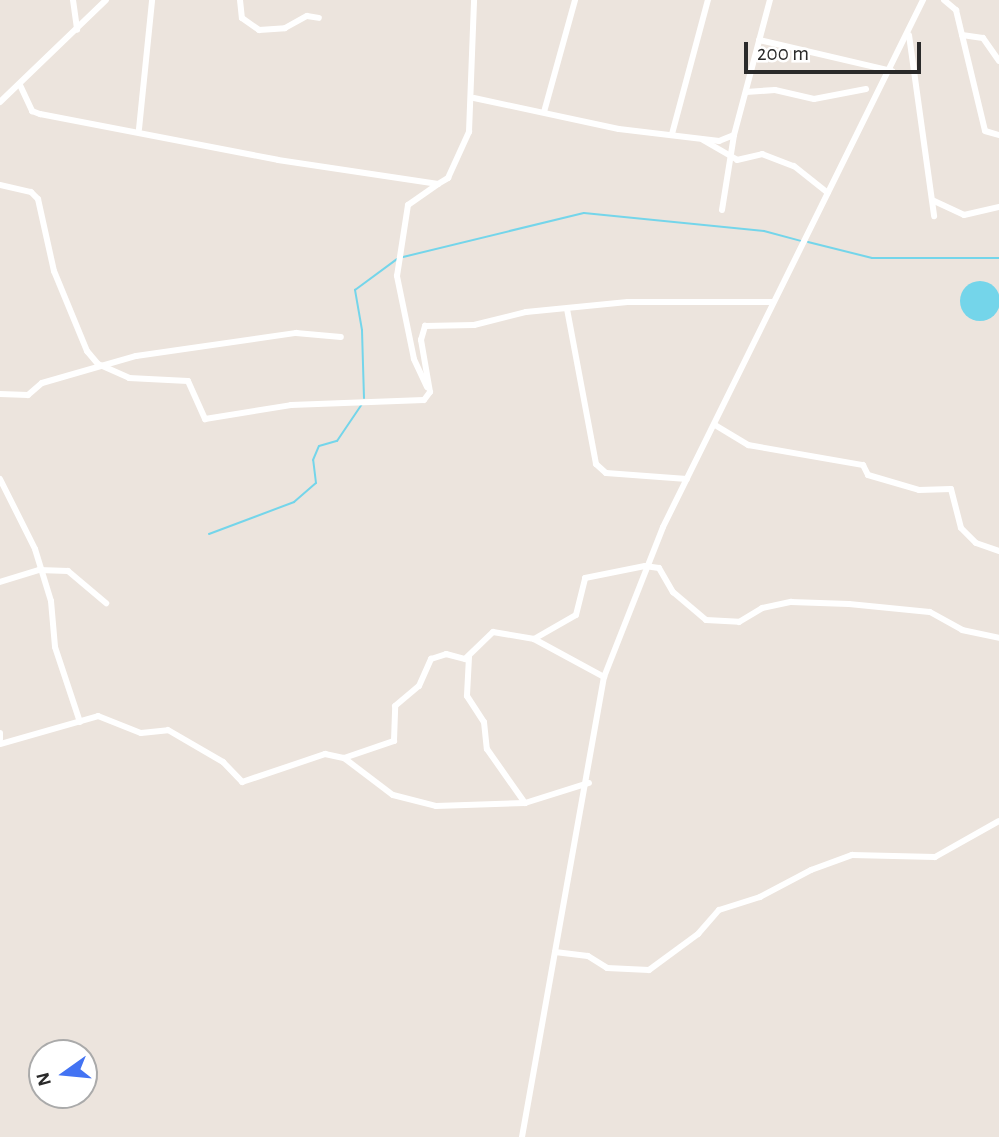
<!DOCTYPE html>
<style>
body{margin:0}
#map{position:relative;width:999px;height:1137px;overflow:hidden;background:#ece4dd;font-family:"Alegreya Sans",sans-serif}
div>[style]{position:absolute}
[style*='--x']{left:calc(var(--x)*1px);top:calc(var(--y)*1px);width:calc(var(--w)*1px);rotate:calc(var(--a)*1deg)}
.water>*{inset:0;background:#74d5ea}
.round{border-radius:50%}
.stream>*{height:2px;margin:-1px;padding:0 1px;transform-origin:1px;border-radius:1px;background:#74d5ea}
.minor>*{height:6px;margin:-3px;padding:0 3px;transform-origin:3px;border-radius:3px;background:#fff}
span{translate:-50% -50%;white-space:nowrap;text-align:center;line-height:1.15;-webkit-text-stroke:5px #fff;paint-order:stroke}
.north{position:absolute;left:28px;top:1039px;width:70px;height:70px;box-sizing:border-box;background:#fff;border:2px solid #aaa;border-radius:50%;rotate:255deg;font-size:19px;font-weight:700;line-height:28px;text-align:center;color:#2a2a2a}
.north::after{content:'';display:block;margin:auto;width:24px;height:32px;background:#4373f3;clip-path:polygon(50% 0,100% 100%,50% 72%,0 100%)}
.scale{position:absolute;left:744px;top:42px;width:177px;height:32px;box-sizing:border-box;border:4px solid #2a2a2a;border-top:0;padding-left:9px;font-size:21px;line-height:24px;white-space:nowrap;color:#2a2a2a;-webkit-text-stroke:5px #fff;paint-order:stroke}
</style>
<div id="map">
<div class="water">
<i class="round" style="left:960px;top:281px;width:40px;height:40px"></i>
</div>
<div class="stream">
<i style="--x:808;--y:242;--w:66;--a:14"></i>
<i style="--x:872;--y:258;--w:127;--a:0"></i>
<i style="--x:403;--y:257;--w:186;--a:-13.7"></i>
<i style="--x:584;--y:213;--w:181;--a:5.7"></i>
<i style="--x:764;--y:231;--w:39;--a:15"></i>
<i style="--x:364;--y:398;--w:68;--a:-91.7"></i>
<i style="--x:362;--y:330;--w:41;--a:-99.9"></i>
<i style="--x:355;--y:290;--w:52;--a:-36.4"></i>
<i style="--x:209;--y:534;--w:91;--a:-20.6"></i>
<i style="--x:294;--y:502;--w:29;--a:-41"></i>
<i style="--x:316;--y:483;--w:23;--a:-97"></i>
<i style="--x:313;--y:460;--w:15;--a:-67"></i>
<i style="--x:319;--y:446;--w:19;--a:-16"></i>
<i style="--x:337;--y:441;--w:45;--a:-56"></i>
</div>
<div class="minor">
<i style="--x:73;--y:0;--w:30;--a:82"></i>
<i style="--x:240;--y:0;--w:18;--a:84"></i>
<i style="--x:242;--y:18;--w:21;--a:35"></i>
<i style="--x:259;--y:30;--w:26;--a:-4"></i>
<i style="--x:285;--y:28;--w:25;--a:-29"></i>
<i style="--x:307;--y:16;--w:12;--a:9"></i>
<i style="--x:944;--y:0;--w:16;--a:40"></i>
<i style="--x:956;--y:10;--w:124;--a:76.5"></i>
<i style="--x:985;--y:131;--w:15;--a:16"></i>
<i style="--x:909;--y:35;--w:183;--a:82.1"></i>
<i style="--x:962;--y:35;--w:21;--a:8"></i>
<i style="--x:983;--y:38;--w:28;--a:55"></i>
<i style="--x:759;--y:40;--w:137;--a:13.1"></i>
<i style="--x:20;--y:85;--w:29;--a:65"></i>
<i style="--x:32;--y:111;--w:9;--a:21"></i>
<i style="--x:40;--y:114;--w:242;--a:10.9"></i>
<i style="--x:278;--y:160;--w:162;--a:8.5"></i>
<i style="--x:438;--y:184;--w:12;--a:-31"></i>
<i style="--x:448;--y:178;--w:51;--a:-65.5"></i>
<i style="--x:469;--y:132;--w:132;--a:-87.8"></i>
<i style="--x:746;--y:92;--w:29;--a:-4"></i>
<i style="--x:775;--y:90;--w:40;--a:13"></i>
<i style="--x:814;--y:99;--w:53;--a:-10.9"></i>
<i style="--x:474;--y:98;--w:148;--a:12.1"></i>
<i style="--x:619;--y:129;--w:101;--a:6.8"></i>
<i style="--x:719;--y:141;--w:16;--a:-22"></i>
<i style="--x:734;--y:135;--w:140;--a:-75.1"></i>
<i style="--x:0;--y:102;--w:147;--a:-43.9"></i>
<i style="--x:544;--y:112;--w:116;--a:-74.5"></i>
<i style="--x:139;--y:129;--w:130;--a:-84.2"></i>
<i style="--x:672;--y:134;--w:139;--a:-75"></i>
<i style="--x:703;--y:140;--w:39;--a:30"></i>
<i style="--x:737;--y:160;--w:26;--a:-13"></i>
<i style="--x:762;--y:154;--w:34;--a:21"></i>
<i style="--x:794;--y:166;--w:43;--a:38.5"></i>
<i style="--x:0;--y:185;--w:32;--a:13"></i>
<i style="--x:31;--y:192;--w:10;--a:45"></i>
<i style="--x:38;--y:199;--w:74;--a:77.5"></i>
<i style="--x:54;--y:271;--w:87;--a:67.6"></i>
<i style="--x:87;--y:351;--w:17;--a:50"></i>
<i style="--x:98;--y:364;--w:34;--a:24"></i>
<i style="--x:129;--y:378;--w:59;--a:2.9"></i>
<i style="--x:188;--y:381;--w:42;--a:65.9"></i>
<i style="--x:205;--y:419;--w:87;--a:-9.2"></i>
<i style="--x:291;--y:405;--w:133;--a:-2.2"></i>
<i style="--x:424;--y:400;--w:10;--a:-53"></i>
<i style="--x:430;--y:392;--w:53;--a:-99.8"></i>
<i style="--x:421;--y:340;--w:15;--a:-74"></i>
<i style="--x:425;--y:326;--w:49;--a:-1.2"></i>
<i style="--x:474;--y:325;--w:54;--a:-14"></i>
<i style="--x:526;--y:312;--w:102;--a:-5.6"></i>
<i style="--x:628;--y:302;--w:144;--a:0"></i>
<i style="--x:932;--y:200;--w:35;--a:25"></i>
<i style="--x:964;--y:215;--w:36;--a:-13"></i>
<i style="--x:722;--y:210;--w:76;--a:-80.9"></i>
<i style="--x:567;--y:309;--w:158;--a:79.4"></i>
<i style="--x:596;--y:464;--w:13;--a:42"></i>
<i style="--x:606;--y:473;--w:81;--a:4.2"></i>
<i style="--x:427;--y:387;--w:31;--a:-115"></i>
<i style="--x:414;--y:359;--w:85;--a:-101.6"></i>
<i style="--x:397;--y:276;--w:72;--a:-81.2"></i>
<i style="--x:408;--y:205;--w:35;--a:-35"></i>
<i style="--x:0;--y:394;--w:28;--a:2"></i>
<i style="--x:28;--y:395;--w:18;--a:-41"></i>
<i style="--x:42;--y:383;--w:98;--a:-16"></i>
<i style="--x:136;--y:356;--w:162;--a:-8.2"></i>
<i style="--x:296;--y:333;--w:45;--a:5.1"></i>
<i style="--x:715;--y:425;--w:39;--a:31"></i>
<i style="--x:748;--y:445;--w:117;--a:9.9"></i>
<i style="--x:863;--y:465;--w:11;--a:63"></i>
<i style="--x:868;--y:475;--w:53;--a:16.4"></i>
<i style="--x:919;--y:490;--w:32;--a:-2"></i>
<i style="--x:951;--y:489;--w:40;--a:75.6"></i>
<i style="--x:961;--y:528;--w:21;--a:45"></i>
<i style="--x:976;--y:543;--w:24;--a:19"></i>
<i style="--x:0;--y:479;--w:78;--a:63.4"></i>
<i style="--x:35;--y:549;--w:54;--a:72.9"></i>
<i style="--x:51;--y:601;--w:46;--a:85"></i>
<i style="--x:55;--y:647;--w:79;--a:71.6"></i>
<i style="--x:0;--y:582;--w:41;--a:-17.1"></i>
<i style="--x:39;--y:570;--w:29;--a:2"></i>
<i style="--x:68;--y:571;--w:50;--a:40.1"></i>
<i style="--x:534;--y:639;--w:48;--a:-29.7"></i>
<i style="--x:576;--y:615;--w:38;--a:-76"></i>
<i style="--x:585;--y:578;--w:61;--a:-11.3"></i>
<i style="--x:645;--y:566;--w:14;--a:8"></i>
<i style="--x:659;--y:568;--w:28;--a:60"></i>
<i style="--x:673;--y:592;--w:43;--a:40.3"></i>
<i style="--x:706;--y:620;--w:33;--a:3"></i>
<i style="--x:739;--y:622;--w:27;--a:-31"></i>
<i style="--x:762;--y:608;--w:30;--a:-12"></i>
<i style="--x:791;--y:602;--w:58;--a:2"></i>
<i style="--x:849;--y:604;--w:81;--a:5.6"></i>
<i style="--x:930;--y:612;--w:37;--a:29"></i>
<i style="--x:962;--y:630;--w:38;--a:12"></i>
<i style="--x:469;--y:657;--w:39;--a:93"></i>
<i style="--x:467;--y:696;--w:31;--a:57"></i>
<i style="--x:484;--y:722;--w:27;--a:84"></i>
<i style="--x:487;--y:749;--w:66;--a:54.9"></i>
<i style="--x:0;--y:733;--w:6;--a:90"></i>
<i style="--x:0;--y:744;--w:102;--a:-15.9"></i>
<i style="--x:98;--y:716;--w:46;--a:21.6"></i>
<i style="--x:141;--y:733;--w:27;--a:-6"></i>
<i style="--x:168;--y:730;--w:64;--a:30.2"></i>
<i style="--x:223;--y:762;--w:28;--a:46"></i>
<i style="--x:242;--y:782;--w:88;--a:-18.6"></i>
<i style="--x:325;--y:754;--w:19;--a:12"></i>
<i style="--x:344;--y:758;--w:61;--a:37.1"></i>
<i style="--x:393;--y:795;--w:44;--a:14.3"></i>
<i style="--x:436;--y:806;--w:89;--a:-1.9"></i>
<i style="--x:525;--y:803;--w:67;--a:-17.4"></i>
<i style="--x:344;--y:758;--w:53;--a:-18.8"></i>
<i style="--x:394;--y:741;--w:35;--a:-88"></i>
<i style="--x:395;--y:706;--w:31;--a:-40"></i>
<i style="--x:419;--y:686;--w:30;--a:-66"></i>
<i style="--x:431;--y:659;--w:16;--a:-18"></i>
<i style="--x:446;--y:654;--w:20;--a:15"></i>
<i style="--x:465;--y:659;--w:39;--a:-44"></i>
<i style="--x:493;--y:632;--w:42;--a:9.7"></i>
<i style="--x:534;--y:639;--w:80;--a:28.5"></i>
<i style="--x:555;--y:952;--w:33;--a:7"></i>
<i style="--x:588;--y:956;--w:22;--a:32"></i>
<i style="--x:607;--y:968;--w:42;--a:2.7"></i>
<i style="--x:649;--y:970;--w:61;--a:-36.3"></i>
<i style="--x:698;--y:934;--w:32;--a:-49"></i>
<i style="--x:719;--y:910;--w:43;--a:-17.6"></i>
<i style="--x:760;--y:897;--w:58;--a:-27.9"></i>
<i style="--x:811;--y:870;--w:44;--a:-20.1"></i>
<i style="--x:852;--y:855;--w:83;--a:1.4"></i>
<i style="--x:935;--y:857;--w:73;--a:-29.4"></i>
<i style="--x:522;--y:1137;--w:467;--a:-79.9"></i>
<i style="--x:604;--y:677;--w:161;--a:-68.5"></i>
<i style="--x:663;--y:527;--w:588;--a:-63.74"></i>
</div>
<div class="north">N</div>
<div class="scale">200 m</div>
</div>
